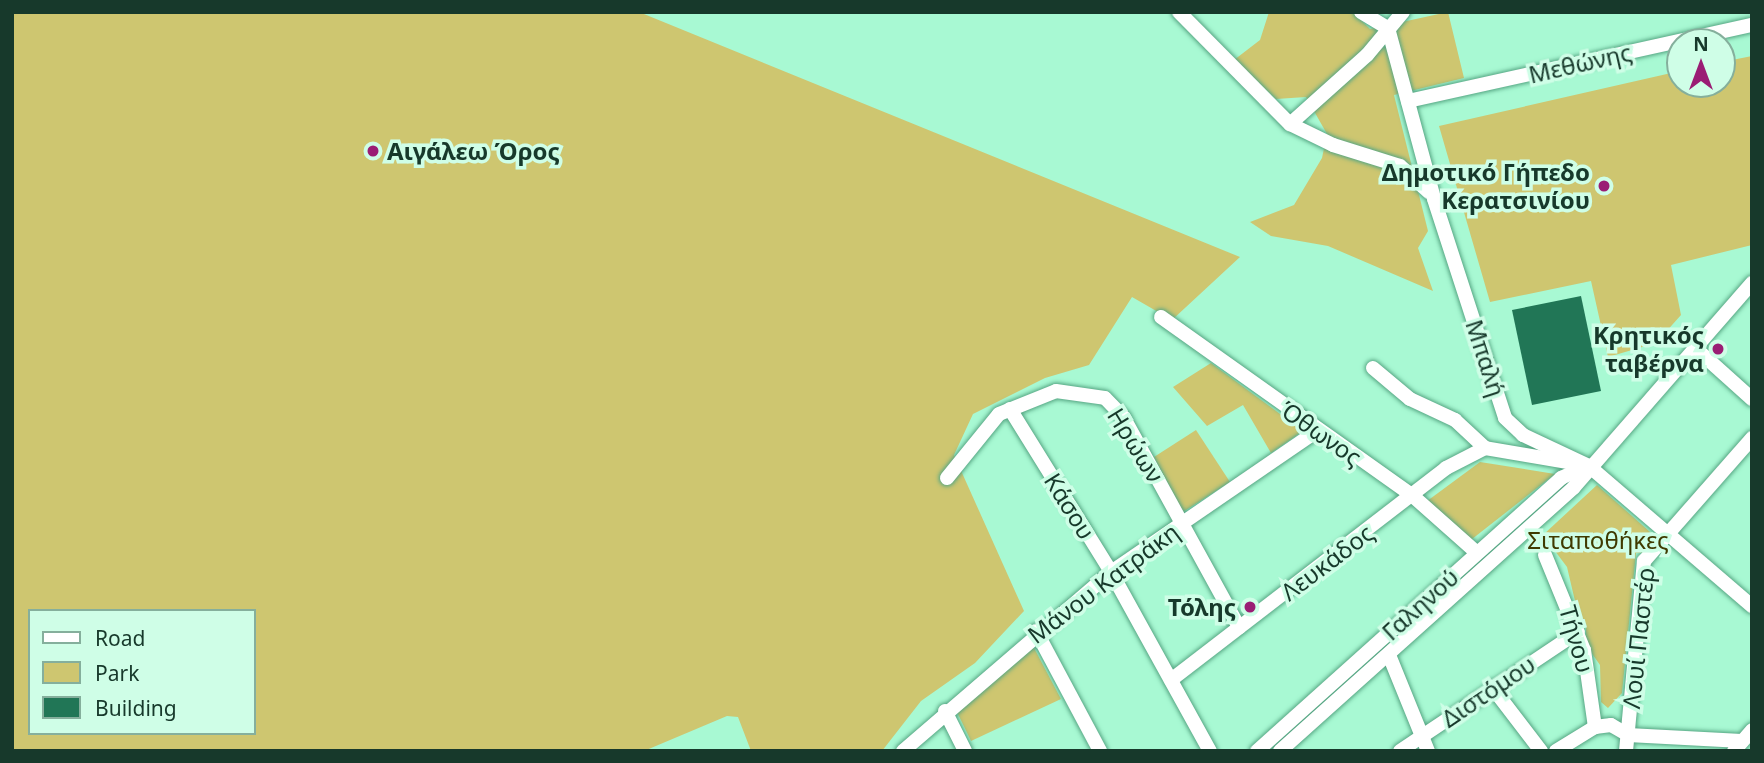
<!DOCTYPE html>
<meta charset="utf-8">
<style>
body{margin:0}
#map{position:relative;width:1764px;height:763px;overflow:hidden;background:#a8f9d3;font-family:"Noto Sans",sans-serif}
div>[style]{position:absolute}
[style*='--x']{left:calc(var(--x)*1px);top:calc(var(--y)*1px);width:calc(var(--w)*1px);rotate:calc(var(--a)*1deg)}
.green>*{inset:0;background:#cec670}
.building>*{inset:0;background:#217656}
.roads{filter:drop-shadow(0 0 2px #56a683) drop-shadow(0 0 2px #56a683)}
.minor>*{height:14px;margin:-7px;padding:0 7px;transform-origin:7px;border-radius:7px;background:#fff}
.dots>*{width:19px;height:19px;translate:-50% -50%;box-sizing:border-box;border:4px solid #cffee7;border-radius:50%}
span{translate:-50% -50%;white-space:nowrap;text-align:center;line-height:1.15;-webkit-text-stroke:7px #cffee7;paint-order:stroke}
.street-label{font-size:24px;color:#17392b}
.poi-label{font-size:24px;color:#17392b;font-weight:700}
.left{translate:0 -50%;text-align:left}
.right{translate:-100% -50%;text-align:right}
.park-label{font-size:24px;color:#3f3a00}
.frame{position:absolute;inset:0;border:14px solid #17392b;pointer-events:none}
.legend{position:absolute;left:28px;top:609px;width:228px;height:126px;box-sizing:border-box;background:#cffee7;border:2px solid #85af9c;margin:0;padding:9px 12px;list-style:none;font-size:21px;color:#17392b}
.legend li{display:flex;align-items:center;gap:14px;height:35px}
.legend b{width:35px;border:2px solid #85af9c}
.north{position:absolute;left:1666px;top:28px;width:70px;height:70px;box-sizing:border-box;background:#cffee7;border:2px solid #85af9c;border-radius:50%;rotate:0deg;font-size:19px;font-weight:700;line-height:28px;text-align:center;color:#17392b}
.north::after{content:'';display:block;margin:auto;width:24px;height:32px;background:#9a1d74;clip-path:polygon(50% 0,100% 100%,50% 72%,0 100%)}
</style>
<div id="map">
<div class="green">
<i style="clip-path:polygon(evenodd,12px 12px,639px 12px,1240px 257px,1172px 320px,1132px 297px,1089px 365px,1045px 378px,973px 414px,954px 455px,1024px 611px,975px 663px,921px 701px,882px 751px,751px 751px,738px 717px,727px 716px,644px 751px,12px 751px,12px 12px,30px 611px,254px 611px,254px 733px,30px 733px,30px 611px)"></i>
<i style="clip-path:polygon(1269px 12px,1353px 12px,1370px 29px,1448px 12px,1464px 78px,1394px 95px,1428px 231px,1418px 248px,1433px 291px,1328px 246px,1271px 236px,1250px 222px,1294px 205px,1322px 158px,1327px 134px,1306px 97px,1276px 99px,1234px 60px,1260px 40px)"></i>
<i style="clip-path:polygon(1752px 56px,1752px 245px,1671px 265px,1681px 315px,1656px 343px,1608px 357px,1591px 281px,1490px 302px,1439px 126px,1680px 71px,1680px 84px,1722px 84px,1722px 62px)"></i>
<i style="clip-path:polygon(1211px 363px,1303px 431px,1271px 453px,1243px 405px,1207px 426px,1173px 387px)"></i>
<i style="clip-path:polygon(1196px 430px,1230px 482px,1183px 512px,1154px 457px)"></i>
<i style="clip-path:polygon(1480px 462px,1555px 474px,1467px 543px,1419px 507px)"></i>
<i style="clip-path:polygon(1597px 485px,1658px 539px,1644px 553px,1636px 553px,1622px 693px,1608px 708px,1601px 702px,1600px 665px,1586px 645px,1586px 625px,1579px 618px,1567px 567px,1543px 535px)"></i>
<i style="clip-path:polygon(1033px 646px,1061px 699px,971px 741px,956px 710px)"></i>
</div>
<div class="building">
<i style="clip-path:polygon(1581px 296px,1601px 391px,1532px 405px,1512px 310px)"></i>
</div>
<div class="roads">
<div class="minor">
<i style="--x:1179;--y:12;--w:158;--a:45.3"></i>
<i style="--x:1361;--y:12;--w:31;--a:31"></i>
<i style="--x:1388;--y:28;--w:177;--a:74.9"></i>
<i style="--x:1434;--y:199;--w:230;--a:72"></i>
<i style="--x:1505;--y:418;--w:25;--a:43"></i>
<i style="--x:1523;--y:435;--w:73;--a:25.2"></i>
<i style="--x:1589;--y:466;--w:215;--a:40.7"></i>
<i style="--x:1403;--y:12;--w:56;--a:129.9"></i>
<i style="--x:1367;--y:55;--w:103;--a:138.1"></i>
<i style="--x:1290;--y:124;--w:48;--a:26"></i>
<i style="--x:1333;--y:145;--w:70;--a:17.4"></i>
<i style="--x:1400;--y:166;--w:39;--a:42"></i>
<i style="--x:1408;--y:101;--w:352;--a:-12.5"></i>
<i style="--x:1161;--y:317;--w:310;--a:35.4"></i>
<i style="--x:1414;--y:497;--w:84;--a:41.6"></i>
<i style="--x:1694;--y:347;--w:78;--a:41.9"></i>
<i style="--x:1373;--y:368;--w:48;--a:40"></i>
<i style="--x:1410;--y:399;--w:50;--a:25"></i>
<i style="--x:1455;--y:420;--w:41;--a:43"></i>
<i style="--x:1485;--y:448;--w:83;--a:9.7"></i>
<i style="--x:1010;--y:409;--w:192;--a:58.2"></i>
<i style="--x:1111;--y:572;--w:205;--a:61.1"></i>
<i style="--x:947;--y:478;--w:82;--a:-50.9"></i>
<i style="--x:999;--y:414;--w:61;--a:-22"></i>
<i style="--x:1056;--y:391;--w:49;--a:8.1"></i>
<i style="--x:1105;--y:398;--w:28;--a:46"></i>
<i style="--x:1124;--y:418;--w:239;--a:61.2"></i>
<i style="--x:1545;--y:555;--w:103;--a:67.7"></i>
<i style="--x:1584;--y:650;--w:78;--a:81.9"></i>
<i style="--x:1036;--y:631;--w:136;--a:61.9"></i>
<i style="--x:1389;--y:655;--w:104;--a:67.9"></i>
<i style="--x:1171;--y:680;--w:347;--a:-37.6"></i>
<i style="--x:1446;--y:468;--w:44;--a:-27.1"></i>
<i style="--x:1492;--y:687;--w:81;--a:52.6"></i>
<i style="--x:945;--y:711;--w:45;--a:63.4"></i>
<i style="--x:903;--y:751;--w:274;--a:-40.7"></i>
<i style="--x:1111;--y:572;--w:250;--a:-34.4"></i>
<i style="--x:1257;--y:751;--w:409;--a:-41.9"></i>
<i style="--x:1561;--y:478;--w:29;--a:-25"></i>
<i style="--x:1280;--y:751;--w:395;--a:-41.9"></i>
<i style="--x:1574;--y:487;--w:271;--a:-48.9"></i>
<i style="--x:1400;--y:751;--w:214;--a:-33.8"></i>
<i style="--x:1556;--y:751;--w:46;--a:-31.6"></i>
<i style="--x:1595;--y:727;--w:16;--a:-7"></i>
<i style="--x:1611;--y:725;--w:20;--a:30"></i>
<i style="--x:1628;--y:735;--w:114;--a:3"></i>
<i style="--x:1626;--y:751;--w:191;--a:-84.6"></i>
<i style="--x:1644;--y:561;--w:164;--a:-48.7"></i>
<i style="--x:1734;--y:751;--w:28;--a:-49"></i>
</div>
</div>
<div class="dots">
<i style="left:373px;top:151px;background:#9a1d74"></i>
<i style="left:1604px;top:186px;background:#9a1d74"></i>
<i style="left:1718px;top:349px;background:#9a1d74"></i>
<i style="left:1250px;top:607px;background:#9a1d74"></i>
</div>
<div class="street-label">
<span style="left:1580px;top:63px;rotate:-13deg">Μεθώνης</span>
<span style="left:1486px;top:358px;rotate:72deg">Μπαλή</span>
<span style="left:1321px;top:433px;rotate:35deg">Όθωνος</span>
<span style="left:1136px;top:445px;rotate:58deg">Ηρώων</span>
<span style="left:1070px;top:506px;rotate:58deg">Κάσου</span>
<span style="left:1327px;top:562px;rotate:-37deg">Λευκάδος</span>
<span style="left:1103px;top:583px;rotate:-37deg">Μάνου Κατράκη</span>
<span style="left:1420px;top:604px;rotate:-42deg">Γαληνού</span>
<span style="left:1638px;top:638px;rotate:-84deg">Λουί Παστέρ</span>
<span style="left:1577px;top:639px;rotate:74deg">Τήνου</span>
<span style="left:1488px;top:691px;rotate:-34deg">Διστόμου</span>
</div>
<div class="poi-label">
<span class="left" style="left:387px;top:151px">Αιγάλεω Όρος</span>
<span class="right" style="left:1590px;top:186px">Δημοτικό Γήπεδο<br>Κερατσινίου</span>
<span class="right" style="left:1704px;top:349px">Κρητικός<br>ταβέρνα</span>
<span class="right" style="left:1236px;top:607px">Τόλης</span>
</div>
<div class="park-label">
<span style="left:1598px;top:540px">Σιταποθήκες</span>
</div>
<div class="frame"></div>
<ul class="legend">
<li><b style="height:9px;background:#fff"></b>Road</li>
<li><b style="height:19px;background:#cec670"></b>Park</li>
<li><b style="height:19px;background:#217656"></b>Building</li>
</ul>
<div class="north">N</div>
</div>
